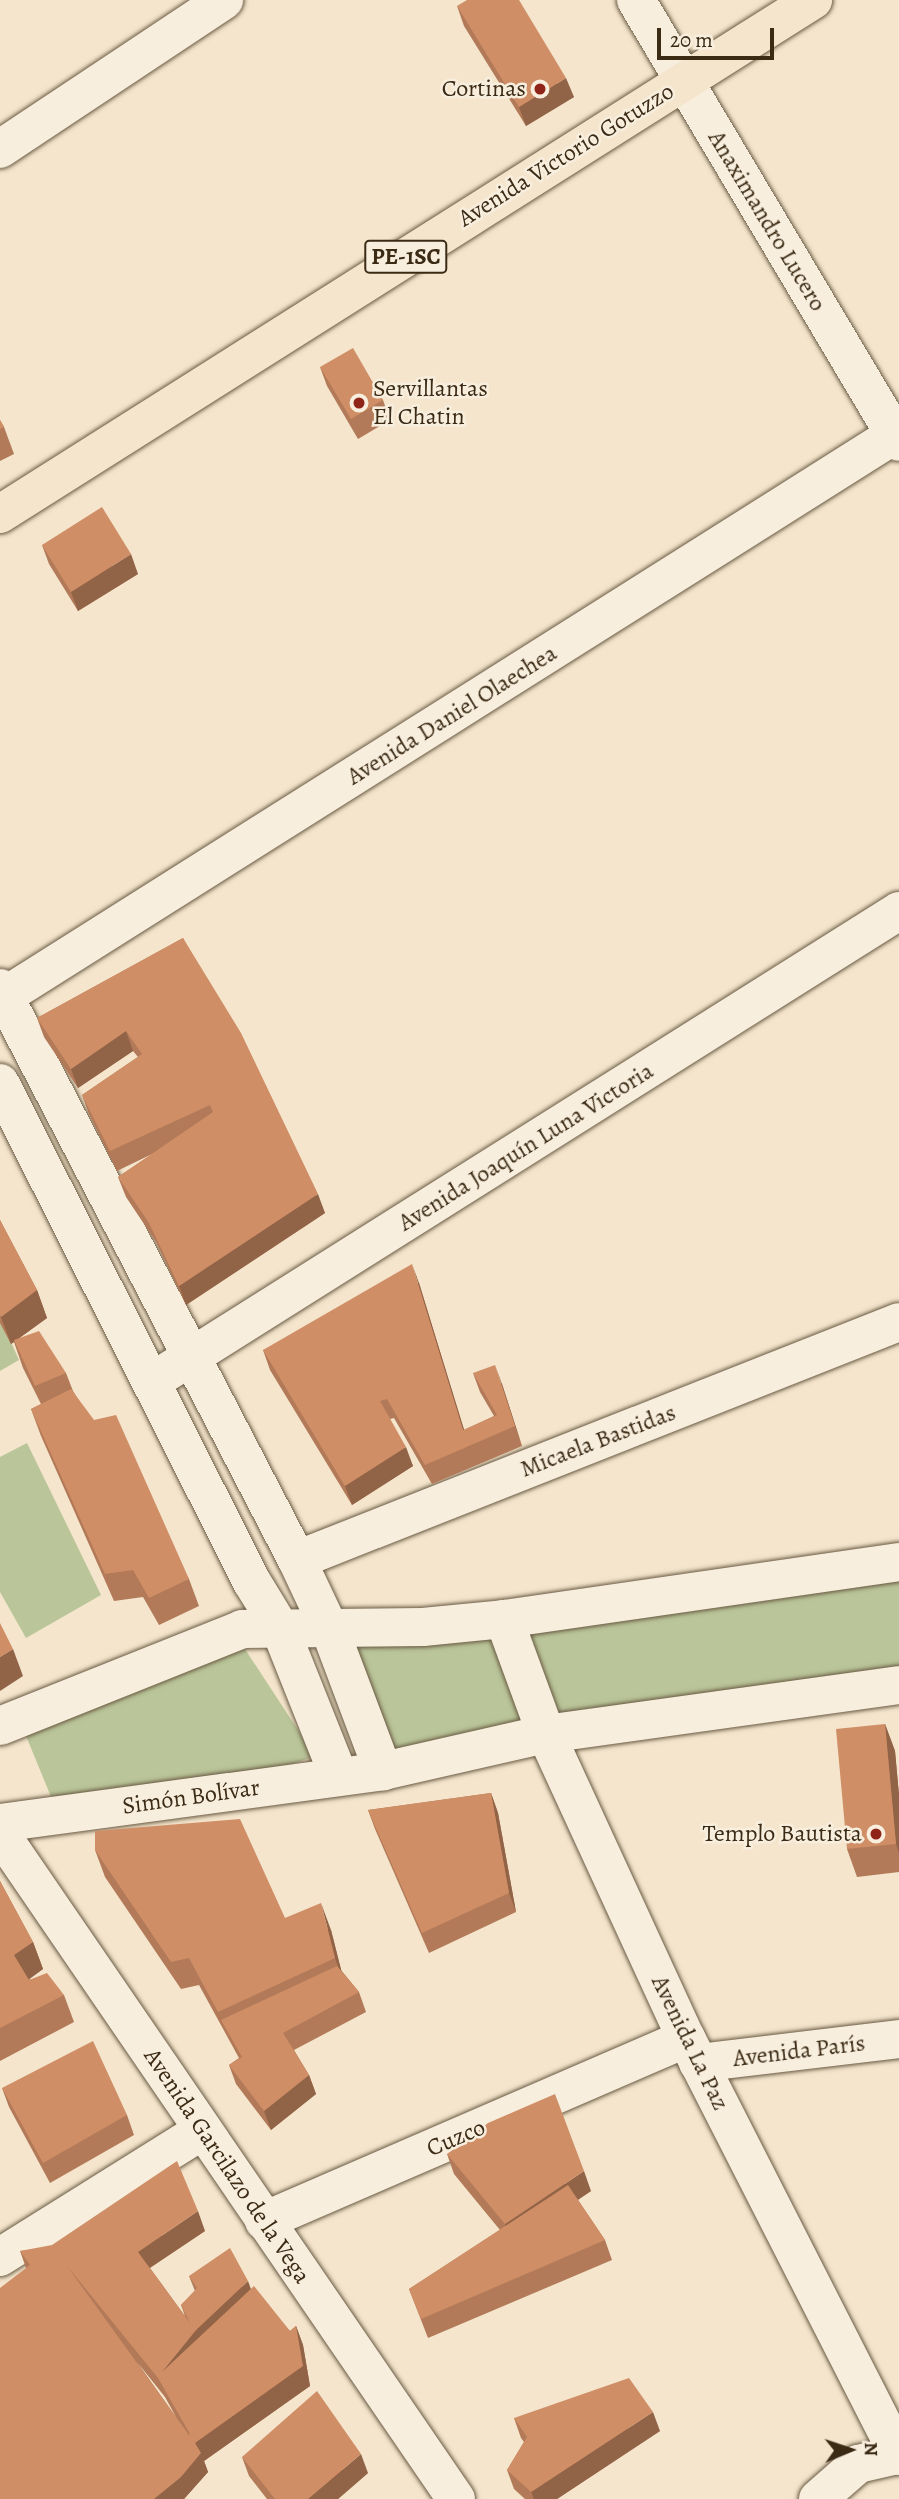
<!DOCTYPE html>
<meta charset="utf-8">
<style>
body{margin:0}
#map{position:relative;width:899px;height:2499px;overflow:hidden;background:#f4e5cc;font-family:Alegreya,serif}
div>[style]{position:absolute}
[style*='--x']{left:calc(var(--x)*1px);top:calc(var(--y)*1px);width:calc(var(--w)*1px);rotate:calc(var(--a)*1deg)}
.green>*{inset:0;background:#bac599}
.roads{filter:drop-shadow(0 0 2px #695a43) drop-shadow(0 0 2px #695a43)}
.minor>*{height:38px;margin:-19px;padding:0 19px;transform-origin:19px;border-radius:19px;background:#f8eede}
.major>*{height:38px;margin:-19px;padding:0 19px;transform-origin:19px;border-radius:19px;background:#f4e5cc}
.wall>*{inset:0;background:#b27a58}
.shaded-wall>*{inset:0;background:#916347}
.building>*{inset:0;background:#cf8e66}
.dots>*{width:19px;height:19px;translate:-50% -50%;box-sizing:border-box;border:4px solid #f8eede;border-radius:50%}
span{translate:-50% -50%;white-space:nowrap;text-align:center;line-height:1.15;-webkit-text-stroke:5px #f8eede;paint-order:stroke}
.shield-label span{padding:2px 5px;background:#f8eede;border:2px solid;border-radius:5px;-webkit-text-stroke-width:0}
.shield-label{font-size:23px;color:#3b2b15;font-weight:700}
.poi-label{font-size:24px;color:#3b2b15}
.right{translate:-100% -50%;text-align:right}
.left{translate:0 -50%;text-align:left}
.street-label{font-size:24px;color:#3b2b15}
.north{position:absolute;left:815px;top:2415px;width:70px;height:70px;-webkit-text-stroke:5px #f8eede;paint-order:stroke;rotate:88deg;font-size:19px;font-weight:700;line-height:28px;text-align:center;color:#3b2b15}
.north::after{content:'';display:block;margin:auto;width:24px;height:32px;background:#3b2b15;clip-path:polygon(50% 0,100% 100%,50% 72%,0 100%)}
.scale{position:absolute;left:657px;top:28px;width:117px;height:32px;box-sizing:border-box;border:4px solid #3b2b15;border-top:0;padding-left:9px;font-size:21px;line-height:24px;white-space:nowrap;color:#3b2b15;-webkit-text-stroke:5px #f8eede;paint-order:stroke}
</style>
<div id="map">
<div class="green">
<i style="clip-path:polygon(0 1318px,19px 1360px,0 1371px)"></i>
<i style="clip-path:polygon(27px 1443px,101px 1595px,26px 1638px,0 1592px,0 1457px)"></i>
<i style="clip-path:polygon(899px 1564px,899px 1699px,383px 1771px,330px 1630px)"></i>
<i style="clip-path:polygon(241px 1643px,315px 1756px,273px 1771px,54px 1804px,24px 1731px)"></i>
</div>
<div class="roads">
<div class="minor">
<i style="--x:636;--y:0;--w:514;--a:59.25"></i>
<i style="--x:0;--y:149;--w:269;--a:-33.6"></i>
<i style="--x:0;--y:988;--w:645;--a:62.56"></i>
<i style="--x:297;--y:1560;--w:77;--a:64.8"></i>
<i style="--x:330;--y:1630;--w:151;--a:69.4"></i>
<i style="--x:0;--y:999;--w:1063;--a:-32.24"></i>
<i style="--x:0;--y:1083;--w:559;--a:63.21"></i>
<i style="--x:252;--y:1582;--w:52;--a:58.5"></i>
<i style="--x:279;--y:1626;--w:162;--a:68.3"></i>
<i style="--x:151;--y:1382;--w:884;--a:-32.2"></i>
<i style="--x:297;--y:1560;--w:647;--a:-21.57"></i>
<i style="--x:504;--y:1619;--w:122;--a:69.9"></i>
<i style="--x:546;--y:1734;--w:335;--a:65.3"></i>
<i style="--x:686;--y:2038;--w:469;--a:63"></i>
<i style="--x:0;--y:1726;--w:261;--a:-21.8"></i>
<i style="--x:242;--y:1629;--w:181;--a:-0.6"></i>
<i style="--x:423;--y:1627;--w:81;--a:-5.6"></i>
<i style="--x:504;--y:1619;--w:399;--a:-8.2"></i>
<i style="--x:0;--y:1823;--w:387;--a:-7.7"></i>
<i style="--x:383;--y:1771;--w:167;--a:-12.8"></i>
<i style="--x:546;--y:1734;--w:356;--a:-7.9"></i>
<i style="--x:0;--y:1833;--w:807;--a:55.6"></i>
<i style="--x:698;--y:2063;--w:202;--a:-6.8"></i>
<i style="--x:264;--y:2221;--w:460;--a:-23.4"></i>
<i style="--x:0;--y:2257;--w:239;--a:-32"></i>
<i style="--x:818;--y:2499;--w:53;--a:-41.2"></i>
<i style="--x:858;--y:2464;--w:39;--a:-13"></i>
</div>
<div class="major">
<i style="--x:0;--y:514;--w:962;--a:-32.3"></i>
</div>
</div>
<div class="wall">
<i style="clip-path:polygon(457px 6px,574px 97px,526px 126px,464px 26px)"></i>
<i style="clip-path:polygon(320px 367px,383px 400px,390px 420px,358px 439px,327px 386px)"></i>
<i style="clip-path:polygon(0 420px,4px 427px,14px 454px,0 461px)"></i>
<i style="clip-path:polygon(42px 545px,138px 574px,78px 611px,49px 564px)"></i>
<i style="clip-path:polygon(183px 938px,325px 1213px,186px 1305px,156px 1242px,126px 1197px,118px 1177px,152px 1154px,117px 1171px,89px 1114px,82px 1095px,138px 1057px,133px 1051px,78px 1088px,44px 1037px,37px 1018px)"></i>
<i style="clip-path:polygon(0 1220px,37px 1290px,47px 1318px,18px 1339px,66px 1373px,73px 1391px,189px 1579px,199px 1606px,159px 1625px,143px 1597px,114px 1601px,41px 1436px,31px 1409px,41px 1404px,23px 1368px,14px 1342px,11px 1344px,0 1323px)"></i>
<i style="clip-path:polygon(419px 1283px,464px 1430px,494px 1416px,480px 1392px,473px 1373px,502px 1384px,522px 1446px,432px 1484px,394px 1418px,390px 1419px,413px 1466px,352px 1505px,270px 1370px,263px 1350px)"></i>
<i style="clip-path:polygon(885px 1724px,895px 1751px,899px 1795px,899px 1872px,857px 1877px,847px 1849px)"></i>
<i style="clip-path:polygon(491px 1793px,498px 1813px,516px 1912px,429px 1953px,375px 1829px,368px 1810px)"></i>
<i style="clip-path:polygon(95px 1850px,285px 1918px,331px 1930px,341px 1970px,359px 1992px,366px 2012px,294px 2050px,309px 2075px,316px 2094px,271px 2130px,236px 2084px,229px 2065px,239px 2058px,199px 1985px,181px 1989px,105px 1877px)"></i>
<i style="clip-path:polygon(0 1881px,33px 1942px,43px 1969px,29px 1979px,64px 1995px,74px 2022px,0 2061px)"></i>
<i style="clip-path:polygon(2px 2088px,127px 2115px,134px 2135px,50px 2183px,9px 2107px)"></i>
<i style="clip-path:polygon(447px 2154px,591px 2191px,578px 2200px,605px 2240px,612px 2260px,428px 2338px,409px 2289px,500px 2230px,454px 2174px)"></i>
<i style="clip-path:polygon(evenodd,205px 2231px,150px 2268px,185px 2316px,181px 2305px,195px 2291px,189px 2276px,251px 2289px,290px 2331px,296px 2326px,303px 2345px,310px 2386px,204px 2461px,208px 2472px,184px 2499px,0 2499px,26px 2268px,20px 2251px,205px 2231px,137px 2362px,165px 2397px,176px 2417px,137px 2362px)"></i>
<i style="clip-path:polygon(514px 2418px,660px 2431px,557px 2499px,525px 2499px,514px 2489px,507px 2470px,524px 2442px,521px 2438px)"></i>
<i style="clip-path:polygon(242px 2457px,368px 2473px,338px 2499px,267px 2499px,249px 2476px)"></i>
</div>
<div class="shaded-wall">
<i style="clip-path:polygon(566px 78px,574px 97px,526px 126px,519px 107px)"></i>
<i style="clip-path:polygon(131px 554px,138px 574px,78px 611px,71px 592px)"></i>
<i style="clip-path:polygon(126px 1031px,133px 1051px,78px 1088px,71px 1069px)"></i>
<i style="clip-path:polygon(318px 1194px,325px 1213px,186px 1305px,179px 1286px)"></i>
<i style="clip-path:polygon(412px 1264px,419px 1283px,470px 1449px,463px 1430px)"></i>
<i style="clip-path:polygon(37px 1290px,47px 1318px,11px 1344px,1px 1317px)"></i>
<i style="clip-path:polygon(495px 1365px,502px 1384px,522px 1446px,515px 1426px)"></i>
<i style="clip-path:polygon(406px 1447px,413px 1466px,352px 1505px,345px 1486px)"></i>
<i style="clip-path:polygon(13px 1649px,23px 1676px,0 1691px,0 1657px)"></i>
<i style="clip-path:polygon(885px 1724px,895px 1751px,899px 1795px,899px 1853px,896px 1844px)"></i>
<i style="clip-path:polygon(491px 1793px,498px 1813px,516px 1912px,509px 1893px)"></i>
<i style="clip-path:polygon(321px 1903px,331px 1930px,345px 1985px,335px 1958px)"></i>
<i style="clip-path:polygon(33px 1942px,43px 1969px,24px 1983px,14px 1955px)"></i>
<i style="clip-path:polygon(309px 2075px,316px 2094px,271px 2130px,264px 2111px)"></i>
<i style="clip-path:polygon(584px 2171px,591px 2191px,512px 2243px,505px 2224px)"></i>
<i style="clip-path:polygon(198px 2211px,205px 2231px,145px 2271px,138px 2252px)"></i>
<i style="clip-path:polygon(248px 2281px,255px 2300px,162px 2372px,196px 2330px)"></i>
<i style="clip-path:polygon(296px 2326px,303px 2345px,310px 2386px,204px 2461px,208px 2472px,184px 2499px,154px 2499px,195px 2443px)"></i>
<i style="clip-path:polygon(653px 2412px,660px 2431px,557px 2499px,534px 2499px,531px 2492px)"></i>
<i style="clip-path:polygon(361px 2454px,368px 2473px,338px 2499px,308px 2499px)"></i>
</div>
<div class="building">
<i style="clip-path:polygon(467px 0,519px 0,566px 78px,519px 107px,457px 6px)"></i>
<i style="clip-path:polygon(353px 348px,383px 400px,351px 419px,320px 367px)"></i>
<i style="clip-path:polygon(0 420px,4px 427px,0 429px)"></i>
<i style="clip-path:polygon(102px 507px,131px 554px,71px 592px,42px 545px)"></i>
<i style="clip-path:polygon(183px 938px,241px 1033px,318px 1194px,179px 1286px,149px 1223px,118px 1177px,213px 1112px,210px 1105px,110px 1151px,82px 1095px,142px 1054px,126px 1031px,71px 1069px,37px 1018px)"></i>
<i style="clip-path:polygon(0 1220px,37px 1290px,1px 1317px,0 1315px)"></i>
<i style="clip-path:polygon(412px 1264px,463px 1430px,497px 1415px,473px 1373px,495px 1365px,515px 1426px,425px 1465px,387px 1399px,380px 1401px,406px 1447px,345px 1486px,263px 1350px)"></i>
<i style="clip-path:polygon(39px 1331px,66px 1373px,35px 1386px,14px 1340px)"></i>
<i style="clip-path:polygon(71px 1389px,94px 1420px,116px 1415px,189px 1579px,149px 1598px,133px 1570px,105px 1574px,31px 1409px)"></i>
<i style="clip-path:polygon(0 1623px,13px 1649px,0 1657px)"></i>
<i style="clip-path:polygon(885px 1724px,896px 1844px,847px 1849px,836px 1729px)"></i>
<i style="clip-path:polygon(491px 1793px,509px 1893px,422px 1933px,368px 1810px)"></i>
<i style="clip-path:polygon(240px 1819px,285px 1918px,321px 1903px,335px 1958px,218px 2012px,189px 1958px,171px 1962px,95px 1850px,95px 1831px)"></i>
<i style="clip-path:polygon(0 1881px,33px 1942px,14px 1955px,29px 1980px,47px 1973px,64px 1995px,0 2028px)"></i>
<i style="clip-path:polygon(337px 1966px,359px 1992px,283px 2033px,309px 2075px,264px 2111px,229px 2065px,242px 2057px,221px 2020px)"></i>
<i style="clip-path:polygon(93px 2041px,127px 2115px,43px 2163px,2px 2088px)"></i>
<i style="clip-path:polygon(555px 2094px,584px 2171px,505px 2224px,447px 2154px,488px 2123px)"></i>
<i style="clip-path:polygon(evenodd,177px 2161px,198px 2211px,138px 2252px,190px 2323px,181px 2305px,197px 2288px,189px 2276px,230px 2248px,248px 2281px,196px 2330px,162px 2372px,254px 2286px,290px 2331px,296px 2326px,303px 2366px,195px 2443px,201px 2453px,181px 2477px,154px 2499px,0 2499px,0 2288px,30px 2265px,20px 2251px,52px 2245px,177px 2161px,67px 2266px,158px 2378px,190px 2434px,189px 2435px,67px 2266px)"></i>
<i style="clip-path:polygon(568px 2185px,605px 2240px,421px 2319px,409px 2289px)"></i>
<i style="clip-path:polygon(629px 2378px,653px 2412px,531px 2492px,507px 2470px,527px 2437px,514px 2418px)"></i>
<i style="clip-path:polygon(317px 2391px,361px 2454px,308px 2499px,275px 2499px,242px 2457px)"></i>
</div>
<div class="dots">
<i style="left:540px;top:89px;background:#8f2418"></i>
<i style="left:359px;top:403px;background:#8f2418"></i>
<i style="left:876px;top:1834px;background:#8f2418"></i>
</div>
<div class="shield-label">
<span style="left:406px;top:257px">PE-1SC</span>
</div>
<div class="poi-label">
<span class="right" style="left:526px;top:89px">Cortinas</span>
<span class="left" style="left:373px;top:403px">Servillantas<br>El Chatin</span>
<span class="right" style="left:862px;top:1834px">Templo Bautista</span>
</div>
<div class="street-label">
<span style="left:566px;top:155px;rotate:-32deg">Avenida Victorio Gotuzzo</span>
<span style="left:767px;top:221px;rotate:59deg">Anaximandro Lucero</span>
<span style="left:452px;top:715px;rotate:-32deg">Avenida Daniel Olaechea</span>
<span style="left:526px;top:1147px;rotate:-32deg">Avenida Joaquín Luna Victoria</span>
<span style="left:598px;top:1441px;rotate:-21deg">Micaela Bastidas</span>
<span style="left:191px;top:1797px;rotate:-8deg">Simón Bolívar</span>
<span style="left:690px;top:2043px;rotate:64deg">Avenida La Paz</span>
<span style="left:799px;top:2051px;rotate:-7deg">Avenida París</span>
<span style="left:456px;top:2138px;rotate:-23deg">Cuzco</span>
<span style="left:227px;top:2166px;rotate:56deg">Avenida Garcilazo de la Vega</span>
</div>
<div class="north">N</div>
<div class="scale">20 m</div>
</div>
